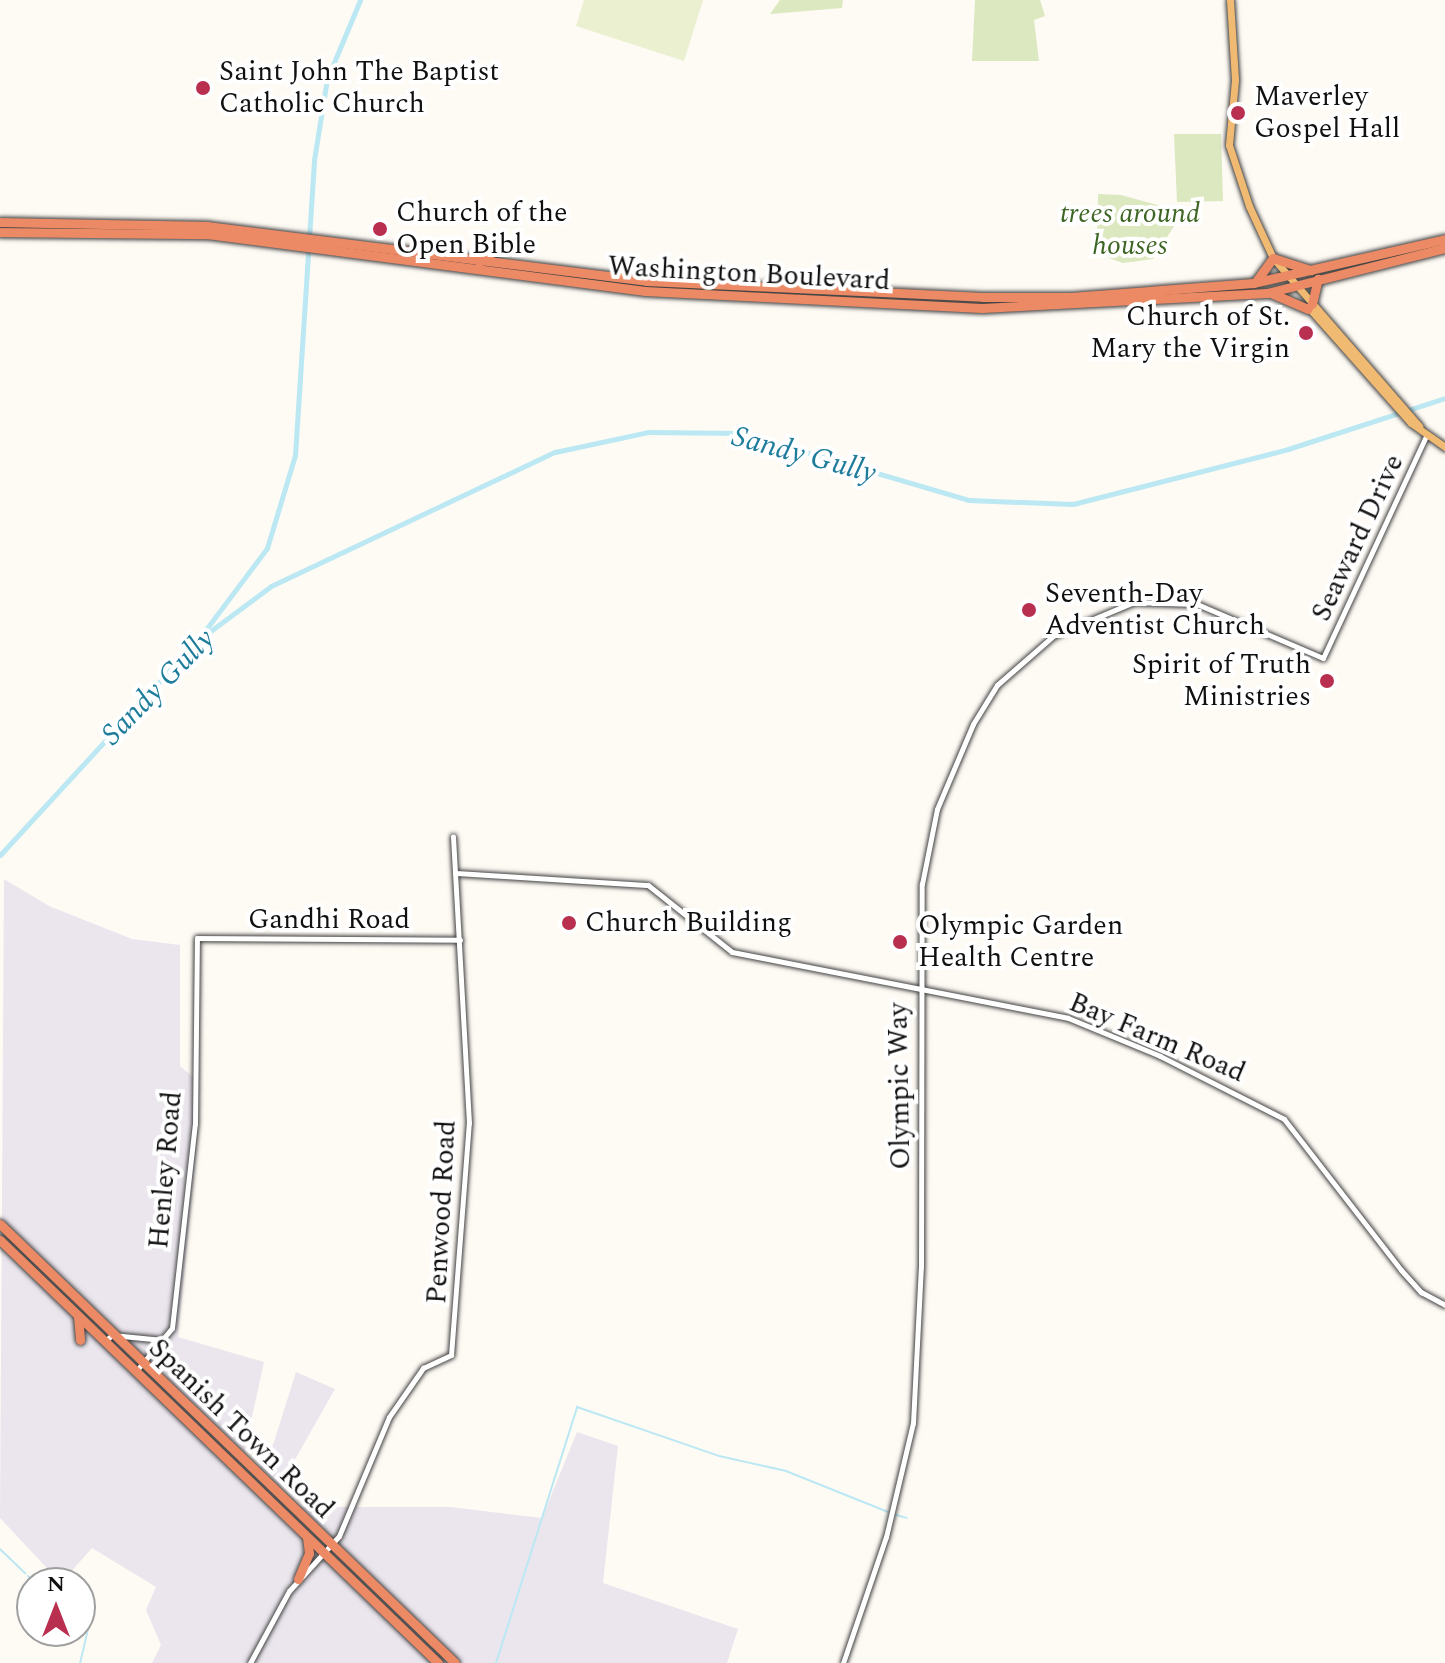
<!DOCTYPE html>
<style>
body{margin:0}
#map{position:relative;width:1445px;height:1663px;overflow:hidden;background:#fefaf4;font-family:Spectral,serif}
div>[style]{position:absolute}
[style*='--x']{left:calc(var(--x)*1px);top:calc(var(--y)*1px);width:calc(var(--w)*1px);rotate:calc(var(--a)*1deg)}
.industrial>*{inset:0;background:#ebe6ee}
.green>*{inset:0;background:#dce8bf}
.pitch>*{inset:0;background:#eaf0d0}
.stream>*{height:2px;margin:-1px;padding:0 1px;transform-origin:1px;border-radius:1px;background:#bbe8f3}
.canal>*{height:5px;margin:-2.5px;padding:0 2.5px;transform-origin:2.5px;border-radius:2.5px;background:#bbe8f3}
.roads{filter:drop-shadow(0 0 2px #434343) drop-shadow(0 0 2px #434343)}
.minor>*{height:5px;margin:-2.5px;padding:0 2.5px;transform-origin:2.5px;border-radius:2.5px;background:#fff}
.major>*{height:7px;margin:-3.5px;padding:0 3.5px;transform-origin:3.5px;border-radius:3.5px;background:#f0ba72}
.highway>*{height:9px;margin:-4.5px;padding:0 4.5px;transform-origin:4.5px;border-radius:4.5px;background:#ec8a65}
.dots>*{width:22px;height:22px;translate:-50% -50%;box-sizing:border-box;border:4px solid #fff;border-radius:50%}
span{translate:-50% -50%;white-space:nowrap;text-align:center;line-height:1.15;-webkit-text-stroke:8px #fff;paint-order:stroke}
.poi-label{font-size:28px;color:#101010}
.left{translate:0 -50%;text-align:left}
.right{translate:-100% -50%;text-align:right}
.park-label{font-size:28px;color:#3d6523;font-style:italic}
.street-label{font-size:28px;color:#101010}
.water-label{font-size:30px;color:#1f7d9c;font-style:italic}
.north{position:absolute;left:16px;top:1567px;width:80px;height:80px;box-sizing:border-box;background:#fff;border:2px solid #9f9f9f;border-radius:50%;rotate:0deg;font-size:22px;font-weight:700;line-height:32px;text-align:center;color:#101010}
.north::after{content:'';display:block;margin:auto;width:28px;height:36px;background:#b92f4f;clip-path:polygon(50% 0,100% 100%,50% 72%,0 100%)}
</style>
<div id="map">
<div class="industrial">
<i style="clip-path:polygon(4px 879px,49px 906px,132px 939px,180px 945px,180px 1066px,198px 1081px,198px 1134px,178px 1337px,264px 1362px,244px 1454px,259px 1468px,273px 1445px,296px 1372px,335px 1389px,280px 1486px,301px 1507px,450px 1507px,542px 1518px,577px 1432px,618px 1446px,603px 1583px,738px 1629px,727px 1663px,152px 1663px,161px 1645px,146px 1610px,156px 1587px,92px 1548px,61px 1583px,0 1518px)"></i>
</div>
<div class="green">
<i style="clip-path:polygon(780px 0,843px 0,842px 8px,770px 14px)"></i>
<i style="clip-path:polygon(975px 0,1040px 0,1045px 16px,1034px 20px,1039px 61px,972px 61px)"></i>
<i style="clip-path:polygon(1174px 134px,1221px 134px,1223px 201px,1177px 202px)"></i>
<i style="clip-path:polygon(1098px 194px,1121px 195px,1183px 212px,1153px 259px,1123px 263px,1109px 258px,1097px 237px)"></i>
</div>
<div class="pitch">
<i style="clip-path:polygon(584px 0,703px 0,684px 61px,576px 26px)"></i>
</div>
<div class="stream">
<i style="--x:896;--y:1515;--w:11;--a:15"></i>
<i style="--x:0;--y:1549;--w:35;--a:44"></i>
<i style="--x:28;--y:1576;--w:10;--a:45"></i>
<i style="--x:80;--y:1617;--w:14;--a:56"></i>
<i style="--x:88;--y:1629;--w:35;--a:103"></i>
<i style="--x:496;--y:1663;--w:269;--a:-72.4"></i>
<i style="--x:577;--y:1407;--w:150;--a:19"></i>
<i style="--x:719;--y:1456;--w:69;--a:12.6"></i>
<i style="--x:786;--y:1471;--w:110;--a:21.9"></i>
</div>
<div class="canal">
<i style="--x:201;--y:636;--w:110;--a:-53.1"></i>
<i style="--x:267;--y:548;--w:97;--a:-73.2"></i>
<i style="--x:295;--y:455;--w:296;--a:-86.3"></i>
<i style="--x:314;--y:160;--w:82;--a:-80.9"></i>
<i style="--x:327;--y:79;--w:86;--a:-67.3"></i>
<i style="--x:0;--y:855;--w:291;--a:-47.4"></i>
<i style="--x:197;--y:641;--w:92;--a:-36.6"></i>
<i style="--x:271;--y:586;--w:314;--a:-25.3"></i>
<i style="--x:555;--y:452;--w:95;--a:-12.1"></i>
<i style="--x:648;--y:432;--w:93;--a:0.6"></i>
<i style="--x:741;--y:433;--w:237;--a:16.4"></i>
<i style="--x:968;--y:500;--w:105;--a:2.2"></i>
<i style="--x:1073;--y:504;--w:222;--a:-14.3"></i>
<i style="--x:1288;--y:449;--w:165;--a:-18"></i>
</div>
<div class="roads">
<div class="minor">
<i style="--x:455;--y:873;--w:193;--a:3.6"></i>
<i style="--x:648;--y:885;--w:107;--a:38.6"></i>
<i style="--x:732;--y:952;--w:342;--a:11.1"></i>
<i style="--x:1068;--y:1018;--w:100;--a:22.4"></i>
<i style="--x:1160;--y:1056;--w:139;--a:26.9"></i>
<i style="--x:1284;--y:1119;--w:191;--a:52.2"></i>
<i style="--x:1401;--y:1270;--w:30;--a:48"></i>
<i style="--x:1421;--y:1292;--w:27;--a:28"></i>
<i style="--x:105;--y:1341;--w:9;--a:-41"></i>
<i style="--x:112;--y:1335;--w:51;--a:5.6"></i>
<i style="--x:136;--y:1371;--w:56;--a:-50.1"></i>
<i style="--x:172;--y:1328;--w:205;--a:-83.6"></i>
<i style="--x:195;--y:1124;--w:186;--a:-89.4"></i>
<i style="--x:197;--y:938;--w:263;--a:0.4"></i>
<i style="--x:250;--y:1663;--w:82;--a:-61.6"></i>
<i style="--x:289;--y:1591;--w:74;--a:-47.7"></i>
<i style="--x:339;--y:1536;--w:129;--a:-67.2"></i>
<i style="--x:389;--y:1417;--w:60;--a:-55.2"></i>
<i style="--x:423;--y:1368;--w:31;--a:-25"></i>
<i style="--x:451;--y:1355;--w:233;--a:-85.6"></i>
<i style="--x:469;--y:1123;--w:287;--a:-93.2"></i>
<i style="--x:843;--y:1663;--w:133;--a:-71.2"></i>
<i style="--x:886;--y:1537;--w:117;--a:-76.7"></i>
<i style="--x:913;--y:1423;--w:156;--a:-87.1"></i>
<i style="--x:921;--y:1267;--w:383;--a:-89.9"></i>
<i style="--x:922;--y:884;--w:76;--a:-78.7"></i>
<i style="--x:937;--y:809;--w:92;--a:-67"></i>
<i style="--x:973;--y:724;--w:46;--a:-58.4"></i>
<i style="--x:997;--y:685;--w:74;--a:-41.2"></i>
<i style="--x:1053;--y:636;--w:88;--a:-22.8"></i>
<i style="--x:1134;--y:602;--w:63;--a:1.8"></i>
<i style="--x:1197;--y:604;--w:137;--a:23.2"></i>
<i style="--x:1323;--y:658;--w:247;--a:-65.1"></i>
</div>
<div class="major">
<i style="--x:1230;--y:0;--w:80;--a:86.4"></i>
<i style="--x:1235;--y:80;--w:65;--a:95.3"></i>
<i style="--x:1229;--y:145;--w:64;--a:71.8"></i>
<i style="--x:1249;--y:206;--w:57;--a:65.2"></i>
<i style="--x:1273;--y:258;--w:223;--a:49"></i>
<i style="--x:1308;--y:307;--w:155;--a:48.4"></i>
<i style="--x:1411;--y:423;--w:42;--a:35.2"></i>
</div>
<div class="highway">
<i style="--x:0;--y:222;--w:207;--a:1.1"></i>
<i style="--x:207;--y:226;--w:442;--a:7.1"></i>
<i style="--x:646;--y:281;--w:337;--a:2.7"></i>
<i style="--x:983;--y:297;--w:88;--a:0"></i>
<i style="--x:1071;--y:297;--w:183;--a:-4.4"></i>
<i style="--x:1253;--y:283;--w:197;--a:-12.9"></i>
<i style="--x:0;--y:232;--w:207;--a:0.6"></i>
<i style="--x:207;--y:234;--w:442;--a:7.4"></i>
<i style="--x:645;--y:291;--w:337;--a:2.9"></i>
<i style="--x:982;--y:308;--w:285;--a:-3"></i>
<i style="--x:1267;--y:293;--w:184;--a:-14.2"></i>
<i style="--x:479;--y:262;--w:22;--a:-36"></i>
<i style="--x:1257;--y:280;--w:27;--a:-54"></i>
<i style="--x:1273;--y:258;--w:40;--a:18"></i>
<i style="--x:1271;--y:293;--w:40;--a:23.4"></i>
<i style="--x:1312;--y:304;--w:26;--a:-77"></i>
<i style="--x:0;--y:1224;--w:632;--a:43.97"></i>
<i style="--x:0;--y:1240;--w:609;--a:44"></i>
<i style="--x:78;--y:1316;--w:24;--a:85"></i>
<i style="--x:298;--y:1579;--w:28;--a:-67"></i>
<i style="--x:309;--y:1553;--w:16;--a:-97"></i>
</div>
</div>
<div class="dots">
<i style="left:203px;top:88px;background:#b92f4f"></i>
<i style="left:1238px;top:113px;background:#b92f4f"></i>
<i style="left:380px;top:229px;background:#b92f4f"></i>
<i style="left:1306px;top:333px;background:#b92f4f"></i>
<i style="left:1029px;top:610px;background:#b92f4f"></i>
<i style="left:1327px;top:681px;background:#b92f4f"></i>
<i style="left:569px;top:923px;background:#b92f4f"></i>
<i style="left:900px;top:942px;background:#b92f4f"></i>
</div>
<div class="poi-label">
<span class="left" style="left:219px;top:88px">Saint John The Baptist<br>Catholic Church</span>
<span class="left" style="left:1254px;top:113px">Maverley<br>Gospel Hall</span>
<span class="left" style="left:396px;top:229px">Church of the<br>Open Bible</span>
<span class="right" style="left:1290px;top:333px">Church of St.<br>Mary the Virgin</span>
<span class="left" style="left:1045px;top:610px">Seventh-Day<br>Adventist Church</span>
<span class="right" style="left:1311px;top:681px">Spirit of Truth<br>Ministries</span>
<span class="left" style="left:585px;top:923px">Church Building</span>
<span class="left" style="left:918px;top:942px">Olympic Garden<br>Health Centre</span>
</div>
<div class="park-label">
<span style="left:1130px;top:230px">trees around<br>houses</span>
</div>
<div class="street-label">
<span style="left:749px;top:274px;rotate:3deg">Washington Boulevard</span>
<span style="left:1358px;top:538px;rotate:-65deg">Seaward Drive</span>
<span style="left:329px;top:920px">Gandhi Road</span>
<span style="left:1157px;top:1038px;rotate:23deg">Bay Farm Road</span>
<span style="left:900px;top:1086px;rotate:-91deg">Olympic Way</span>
<span style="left:166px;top:1170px;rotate:-85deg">Henley Road</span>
<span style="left:442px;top:1212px;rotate:-87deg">Penwood Road</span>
<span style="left:241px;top:1429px;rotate:44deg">Spanish Town Road</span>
</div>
<div class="water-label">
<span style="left:804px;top:455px;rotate:15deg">Sandy Gully</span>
<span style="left:158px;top:687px;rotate:-46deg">Sandy Gully</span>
</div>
<div class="north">N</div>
</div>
